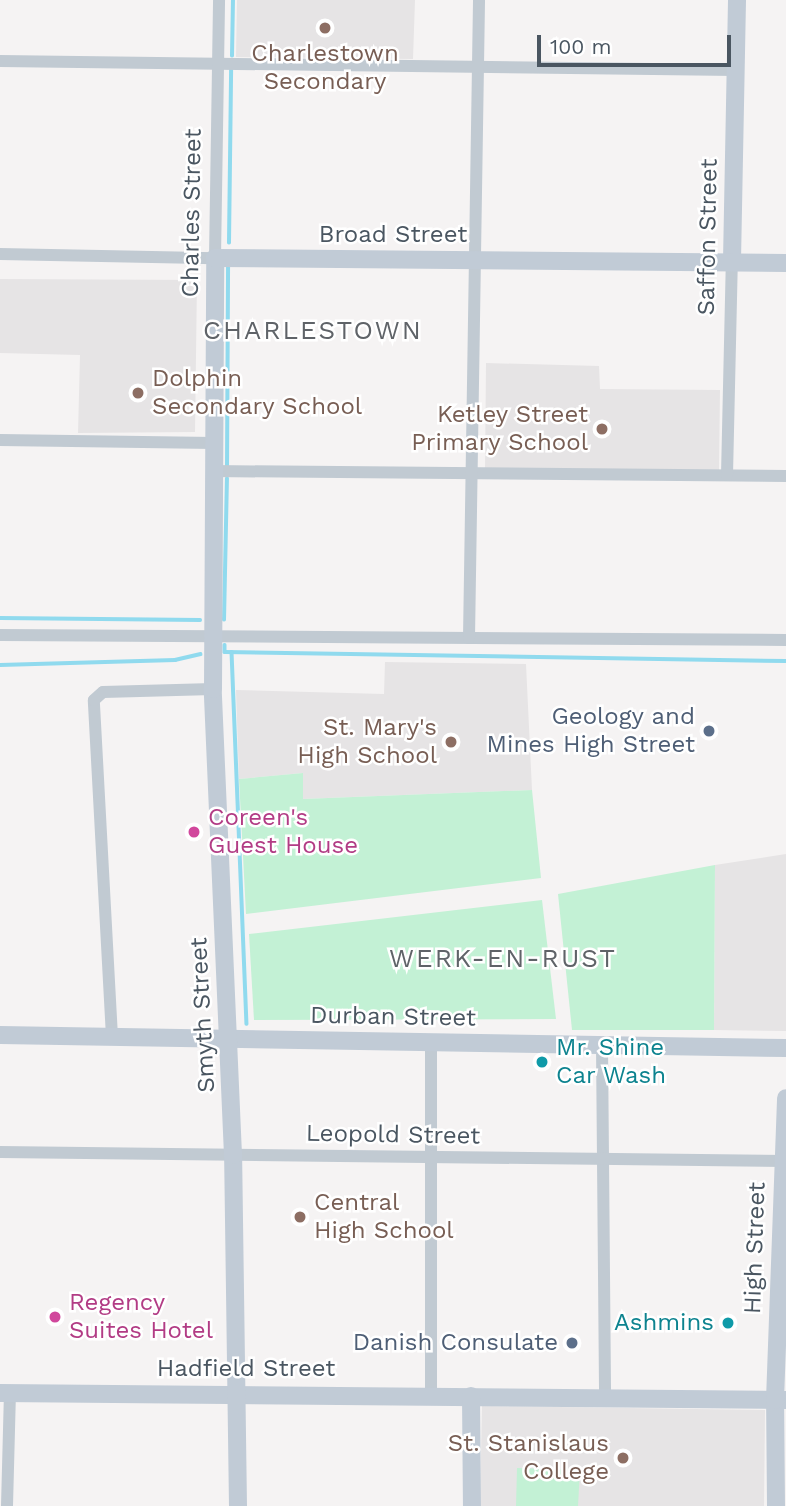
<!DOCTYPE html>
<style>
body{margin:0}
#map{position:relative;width:786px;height:1506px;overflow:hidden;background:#f5f3f3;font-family:"Work Sans",sans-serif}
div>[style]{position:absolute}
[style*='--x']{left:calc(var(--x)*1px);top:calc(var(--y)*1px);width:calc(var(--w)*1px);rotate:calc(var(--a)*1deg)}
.education>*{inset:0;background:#e6e4e5}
.green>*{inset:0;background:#c3f1d5}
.stream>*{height:3.5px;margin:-1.75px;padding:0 1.75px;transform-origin:1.75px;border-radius:1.75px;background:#90daee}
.street>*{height:12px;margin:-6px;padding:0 6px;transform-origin:6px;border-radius:6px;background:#c1cad2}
.secondary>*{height:18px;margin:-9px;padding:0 9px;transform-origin:9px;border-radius:9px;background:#c1cbd6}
.dots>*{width:19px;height:19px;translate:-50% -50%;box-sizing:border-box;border:4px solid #fff;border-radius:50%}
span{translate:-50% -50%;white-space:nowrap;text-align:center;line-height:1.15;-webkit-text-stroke:5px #fff;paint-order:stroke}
.education-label{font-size:24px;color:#785e54}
.left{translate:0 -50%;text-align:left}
.right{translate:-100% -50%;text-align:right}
.street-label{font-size:24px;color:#4a5661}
.service-label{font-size:24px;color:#4e5e75}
.hotel-label{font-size:24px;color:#b23c85}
.culture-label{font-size:24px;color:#0d838f}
.neighbourhood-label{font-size:26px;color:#5f6368;letter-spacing:2px}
.scale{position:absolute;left:537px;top:35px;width:194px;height:32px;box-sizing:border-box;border:4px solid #4a5661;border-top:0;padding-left:9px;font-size:21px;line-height:24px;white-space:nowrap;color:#4a5661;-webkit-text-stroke:5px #fff;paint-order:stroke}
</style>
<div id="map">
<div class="education">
<i style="clip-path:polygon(237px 0,415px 0,413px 59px,236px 57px)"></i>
<i style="clip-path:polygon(0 279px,197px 280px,195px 432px,78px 433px,80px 355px,0 353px)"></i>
<i style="clip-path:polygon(486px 363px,599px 366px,600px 389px,720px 390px,719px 470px,485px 469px)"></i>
<i style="clip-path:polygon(385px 662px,526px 664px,532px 790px,302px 799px,303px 773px,239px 779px,236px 690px,384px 694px)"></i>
<i style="clip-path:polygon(786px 854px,786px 1031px,714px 1030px,715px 865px)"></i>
<i style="clip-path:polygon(482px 1406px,765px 1410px,764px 1506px,480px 1506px)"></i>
</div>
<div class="green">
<i style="clip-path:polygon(303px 773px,303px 799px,532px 790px,541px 878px,246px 914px,239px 779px)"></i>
<i style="clip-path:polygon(715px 865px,714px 1030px,572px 1030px,558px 894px)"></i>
<i style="clip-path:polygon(542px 900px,556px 1019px,254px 1020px,249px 934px)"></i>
<i style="clip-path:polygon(517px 1468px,580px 1470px,578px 1506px,516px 1506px)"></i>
</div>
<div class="stream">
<i style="--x:232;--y:56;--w:56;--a:-89"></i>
<i style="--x:229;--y:243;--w:174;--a:-89.3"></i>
<i style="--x:227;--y:469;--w:204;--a:-89.7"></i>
<i style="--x:0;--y:618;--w:200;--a:0.6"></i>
<i style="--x:224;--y:620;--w:141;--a:-88.8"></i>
<i style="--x:225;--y:645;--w:7;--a:90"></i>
<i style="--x:225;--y:652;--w:561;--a:0.92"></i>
<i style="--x:232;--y:652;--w:372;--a:87.7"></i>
<i style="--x:0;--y:665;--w:175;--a:-1.6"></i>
<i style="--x:175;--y:660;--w:26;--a:-13"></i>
</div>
<div class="street">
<i style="--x:0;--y:61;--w:736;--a:0.7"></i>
<i style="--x:0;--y:254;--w:215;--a:1.1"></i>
<i style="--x:215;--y:258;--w:258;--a:-89.1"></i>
<i style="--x:0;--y:440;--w:214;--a:0.8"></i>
<i style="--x:213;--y:471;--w:573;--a:0.5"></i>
<i style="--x:727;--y:475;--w:214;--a:-88.7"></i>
<i style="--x:0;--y:635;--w:786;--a:0.36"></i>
<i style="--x:469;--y:638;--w:638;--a:-89.1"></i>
<i style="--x:112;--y:1037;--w:337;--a:-93.1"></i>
<i style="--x:94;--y:700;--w:12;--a:-42"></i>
<i style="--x:103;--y:692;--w:110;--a:-1.6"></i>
<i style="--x:431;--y:1042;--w:353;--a:90"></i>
<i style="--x:602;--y:1045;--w:354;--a:89.5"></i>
<i style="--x:0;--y:1152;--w:786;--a:0.66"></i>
<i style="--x:7;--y:1506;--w:112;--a:-88.5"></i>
</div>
<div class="secondary">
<i style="--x:732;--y:261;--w:261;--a:-88.9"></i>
<i style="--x:0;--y:1035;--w:786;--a:0.95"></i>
<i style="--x:0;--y:1393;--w:786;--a:0.51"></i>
<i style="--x:471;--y:1396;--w:110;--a:89.5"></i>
<i style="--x:238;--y:1506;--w:351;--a:-90.8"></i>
<i style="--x:233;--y:1155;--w:466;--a:-92.5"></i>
<i style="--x:213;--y:689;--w:431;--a:-89.7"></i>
<i style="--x:215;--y:258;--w:571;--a:0.5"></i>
<i style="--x:776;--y:1506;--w:106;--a:-90.5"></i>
<i style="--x:775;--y:1400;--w:302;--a:-87.9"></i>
</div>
<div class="dots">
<i style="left:325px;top:28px;background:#8d6e63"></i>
<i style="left:138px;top:393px;background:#8d6e63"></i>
<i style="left:602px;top:429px;background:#8d6e63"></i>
<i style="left:709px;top:731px;background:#5c6f8a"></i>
<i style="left:451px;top:742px;background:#8d6e63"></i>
<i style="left:194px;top:832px;background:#d1479c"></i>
<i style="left:542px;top:1062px;background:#0f9aa8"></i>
<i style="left:300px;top:1217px;background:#8d6e63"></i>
<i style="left:55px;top:1317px;background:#d1479c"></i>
<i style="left:728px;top:1323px;background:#0f9aa8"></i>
<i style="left:572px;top:1343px;background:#5c6f8a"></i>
<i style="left:623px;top:1458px;background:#8d6e63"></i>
</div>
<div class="education-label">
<span style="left:325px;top:68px">Charlestown<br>Secondary</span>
<span class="left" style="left:152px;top:393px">Dolphin<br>Secondary School</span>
<span class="right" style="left:588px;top:429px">Ketley Street<br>Primary School</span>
<span class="right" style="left:437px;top:742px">St. Mary's<br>High School</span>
<span class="left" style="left:314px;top:1217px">Central<br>High School</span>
<span class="right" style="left:609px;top:1458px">St. Stanislaus<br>College</span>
</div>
<div class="street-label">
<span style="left:192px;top:213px;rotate:-89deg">Charles Street</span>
<span style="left:393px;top:235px">Broad Street</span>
<span style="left:708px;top:237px;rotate:-89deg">Saffon Street</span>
<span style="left:203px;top:1015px;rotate:-93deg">Smyth Street</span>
<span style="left:393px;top:1017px;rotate:1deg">Durban Street</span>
<span style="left:393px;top:1135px;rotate:1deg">Leopold Street</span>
<span style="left:755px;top:1248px;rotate:-88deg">High Street</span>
<span style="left:246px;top:1369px">Hadfield Street</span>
</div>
<div class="service-label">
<span class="right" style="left:695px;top:731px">Geology and<br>Mines High Street</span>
<span class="right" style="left:558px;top:1343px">Danish Consulate</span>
</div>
<div class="hotel-label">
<span class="left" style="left:208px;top:832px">Coreen's<br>Guest House</span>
<span class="left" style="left:69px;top:1317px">Regency<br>Suites Hotel</span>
</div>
<div class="culture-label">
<span class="left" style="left:556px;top:1062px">Mr. Shine<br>Car Wash</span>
<span class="right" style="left:714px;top:1323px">Ashmins</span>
</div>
<div class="neighbourhood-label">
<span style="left:313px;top:331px">CHARLESTOWN</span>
<span style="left:503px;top:959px">WERK-EN-RUST</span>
</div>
<div class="scale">100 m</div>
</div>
